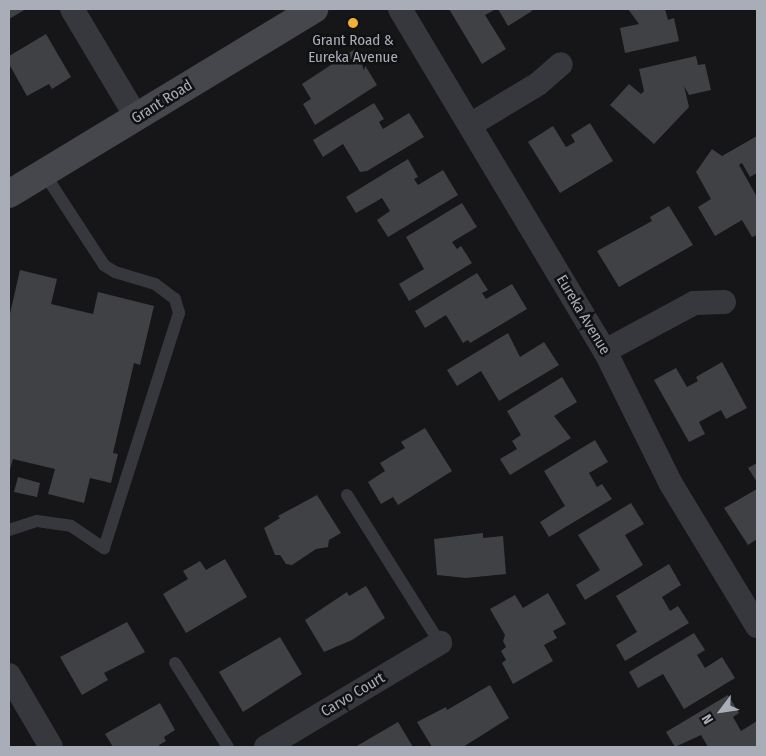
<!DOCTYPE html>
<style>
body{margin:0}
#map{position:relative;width:766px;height:756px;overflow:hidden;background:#161618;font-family:"Fira Sans Condensed",sans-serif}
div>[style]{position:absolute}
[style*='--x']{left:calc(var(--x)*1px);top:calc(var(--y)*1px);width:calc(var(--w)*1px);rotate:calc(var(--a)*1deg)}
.building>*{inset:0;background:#404145}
.lane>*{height:12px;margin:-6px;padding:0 6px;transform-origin:6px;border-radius:6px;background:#37383d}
.street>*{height:24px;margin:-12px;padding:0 12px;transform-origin:12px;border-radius:12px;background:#37383d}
.secondary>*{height:28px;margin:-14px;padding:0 14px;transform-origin:14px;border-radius:14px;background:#45474d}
.dots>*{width:14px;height:14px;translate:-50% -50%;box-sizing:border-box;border:2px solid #111113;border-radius:50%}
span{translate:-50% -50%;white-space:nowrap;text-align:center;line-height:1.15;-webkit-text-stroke:5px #111113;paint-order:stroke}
.poi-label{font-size:15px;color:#a8adb8}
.street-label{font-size:15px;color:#a8adb8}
.frame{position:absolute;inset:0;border:10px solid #a8adb8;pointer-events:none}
.north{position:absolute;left:696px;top:686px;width:50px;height:50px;-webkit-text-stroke:4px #111113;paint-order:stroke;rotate:239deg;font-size:14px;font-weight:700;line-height:20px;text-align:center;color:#a8adb8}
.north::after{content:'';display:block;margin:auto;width:18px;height:22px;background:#a8adb8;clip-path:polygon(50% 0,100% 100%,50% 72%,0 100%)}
</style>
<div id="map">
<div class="building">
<i style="clip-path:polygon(9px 9px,26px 9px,9px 19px)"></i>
<i style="clip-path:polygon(449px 9px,496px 9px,485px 15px,506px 49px,482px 64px)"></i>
<i style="clip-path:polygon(498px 9px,531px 9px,532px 11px,508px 26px)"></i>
<i style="clip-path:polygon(628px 9px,665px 9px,668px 20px,674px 18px,679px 41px,625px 53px,620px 28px,639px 24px)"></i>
<i style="clip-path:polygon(46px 34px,71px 77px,52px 89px,49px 84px,27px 96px,9px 64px,9px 56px)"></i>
<i style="clip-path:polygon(355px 49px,377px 85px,315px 125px,303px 104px,311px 99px,302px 84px)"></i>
<i style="clip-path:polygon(696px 56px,698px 65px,705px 64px,711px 90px,689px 95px,684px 86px,689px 107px,654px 144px,610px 105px,629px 84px,641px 94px,644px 91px,639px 69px)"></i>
<i style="clip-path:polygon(374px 103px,384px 119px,379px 122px,383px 129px,409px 113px,424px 137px,367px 171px,360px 172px,343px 144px,323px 157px,313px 140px)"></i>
<i style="clip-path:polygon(590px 123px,613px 161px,560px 193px,528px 142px,553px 126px,566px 147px,575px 142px,571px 135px)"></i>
<i style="clip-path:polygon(757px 136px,757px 173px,750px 177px,742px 163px,739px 165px,757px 197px,757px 235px,752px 237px,742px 220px,715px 236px,698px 207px,711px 199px,696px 172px,712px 149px,722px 156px)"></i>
<i style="clip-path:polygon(408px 159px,418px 177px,414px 179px,418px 185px,443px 170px,458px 195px,388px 237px,377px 220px,390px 211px,382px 198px,356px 213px,346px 197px)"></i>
<i style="clip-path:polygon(462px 203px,477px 227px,452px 242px,457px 249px,461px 246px,472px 263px,409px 301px,399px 284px,424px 269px,406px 237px)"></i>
<i style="clip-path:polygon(669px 206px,693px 245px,619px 287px,597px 251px,652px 221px,650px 217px)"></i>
<i style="clip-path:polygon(20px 270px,57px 279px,51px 304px,93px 314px,98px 292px,154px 306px,140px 365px,134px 363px,113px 453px,118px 454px,111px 483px,90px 478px,84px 503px,48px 494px,55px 469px,13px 459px,9px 473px,9px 318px)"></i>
<i style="clip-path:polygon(477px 273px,488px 290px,482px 293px,486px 299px,512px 284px,527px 309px,470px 343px,468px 340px,463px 343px,446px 315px,425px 328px,415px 311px)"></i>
<i style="clip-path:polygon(508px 333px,520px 357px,544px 342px,559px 365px,499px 401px,481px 371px,457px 386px,447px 370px)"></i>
<i style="clip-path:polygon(722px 362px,747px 408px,726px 419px,721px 410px,699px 422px,705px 434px,689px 442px,654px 380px,676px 368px,687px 387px,698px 381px,696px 377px)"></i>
<i style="clip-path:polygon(562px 377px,577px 402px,554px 416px,571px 438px,510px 475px,500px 459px,517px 449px,512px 441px,521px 435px,507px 411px)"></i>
<i style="clip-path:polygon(425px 428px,452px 471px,398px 505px,393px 497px,381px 504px,368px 482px,385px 471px,380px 463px,405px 448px,401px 442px)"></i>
<i style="clip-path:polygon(595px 440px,608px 462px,589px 473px,597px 487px,602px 484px,612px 499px,549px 537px,540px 522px,565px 506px,544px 471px)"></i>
<i style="clip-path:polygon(757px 463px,757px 482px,748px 468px)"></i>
<i style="clip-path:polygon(18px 477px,40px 483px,37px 497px,14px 492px)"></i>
<i style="clip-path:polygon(757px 489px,757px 539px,748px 545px,724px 508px)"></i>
<i style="clip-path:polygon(317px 495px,341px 533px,329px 540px,328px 547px,316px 549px,292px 565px,286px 564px,280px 555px,275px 555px,264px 528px,280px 518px,278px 516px)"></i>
<i style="clip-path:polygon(631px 503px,644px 524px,625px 535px,643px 565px,585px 600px,576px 585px,600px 570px,578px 535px)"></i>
<i style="clip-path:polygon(483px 533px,483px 538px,503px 536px,506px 574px,466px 578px,437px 575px,434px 539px)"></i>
<i style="clip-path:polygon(225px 559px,247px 597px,186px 633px,163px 594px,188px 579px,183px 571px,200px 561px,206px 570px)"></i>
<i style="clip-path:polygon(669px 564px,681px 585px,662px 597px,670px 611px,678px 606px,689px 623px,625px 661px,616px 645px,637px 632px,616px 596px)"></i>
<i style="clip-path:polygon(366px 586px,385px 618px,352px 640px,324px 652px,305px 620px,347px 592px,349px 596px)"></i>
<i style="clip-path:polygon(548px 593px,566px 624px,553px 631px,557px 638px,544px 645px,553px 661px,513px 684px,502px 663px,506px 660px,501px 651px,506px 647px,503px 641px,505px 635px,490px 609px,515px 595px,523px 608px)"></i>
<i style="clip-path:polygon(127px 622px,145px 652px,104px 673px,108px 680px,82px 695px,60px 657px)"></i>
<i style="clip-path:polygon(694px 633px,705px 650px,697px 655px,705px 668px,722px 657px,735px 678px,684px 709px,663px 674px,638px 688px,629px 672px)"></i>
<i style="clip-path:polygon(280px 637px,302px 674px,243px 712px,219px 672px)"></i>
<i style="clip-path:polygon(490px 685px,509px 718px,463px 747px,432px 747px,417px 722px,446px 707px,447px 710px)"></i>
<i style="clip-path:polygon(728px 695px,739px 713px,733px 717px,741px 731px,757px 721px,757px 747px,708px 747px,701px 735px,675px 747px,666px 732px)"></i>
<i style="clip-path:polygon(160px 703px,175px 730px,164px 737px,166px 741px,159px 745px,160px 747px,113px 747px,105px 734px)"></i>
<i style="clip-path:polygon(398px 722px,413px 747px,355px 747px)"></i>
</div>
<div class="lane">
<i style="--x:347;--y:495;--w:175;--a:57.9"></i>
<i style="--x:9;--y:530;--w:29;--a:-18"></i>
<i style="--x:37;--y:521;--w:34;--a:8"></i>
<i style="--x:71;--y:526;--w:40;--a:34"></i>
<i style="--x:104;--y:548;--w:247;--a:-72.3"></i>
<i style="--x:179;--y:313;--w:15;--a:-106"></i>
<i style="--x:175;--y:299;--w:25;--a:-143"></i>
<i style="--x:155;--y:284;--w:42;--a:-163.3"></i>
<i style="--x:115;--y:272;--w:13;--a:-148"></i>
<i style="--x:104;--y:265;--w:110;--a:-123.1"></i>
<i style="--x:175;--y:663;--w:99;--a:57.8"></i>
</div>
<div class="street">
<i style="--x:72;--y:9;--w:127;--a:59.2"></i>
<i style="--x:400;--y:9;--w:399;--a:59.1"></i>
<i style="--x:605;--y:351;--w:148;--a:63.6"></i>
<i style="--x:671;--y:484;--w:166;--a:58.8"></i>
<i style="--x:470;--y:125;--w:79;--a:-31.1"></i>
<i style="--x:538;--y:84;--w:30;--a:-41"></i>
<i style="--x:605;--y:351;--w:101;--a:-28.3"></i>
<i style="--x:694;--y:303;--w:30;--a:-2"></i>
<i style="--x:9;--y:675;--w:83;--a:59.7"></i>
<i style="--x:266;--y:747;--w:203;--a:-30.9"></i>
</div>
<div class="secondary">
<i style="--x:9;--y:194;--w:357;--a:-31.2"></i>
</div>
<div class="dots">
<i style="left:353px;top:23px;background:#f2b134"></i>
</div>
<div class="poi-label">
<span style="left:353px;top:49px">Grant Road &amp;<br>Eureka Avenue</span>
</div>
<div class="street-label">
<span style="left:162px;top:102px;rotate:-32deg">Grant Road</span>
<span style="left:583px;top:315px;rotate:59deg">Eureka Avenue</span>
<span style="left:353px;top:695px;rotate:-31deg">Carvo Court</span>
</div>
<div class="frame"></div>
<div class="north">N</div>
</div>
